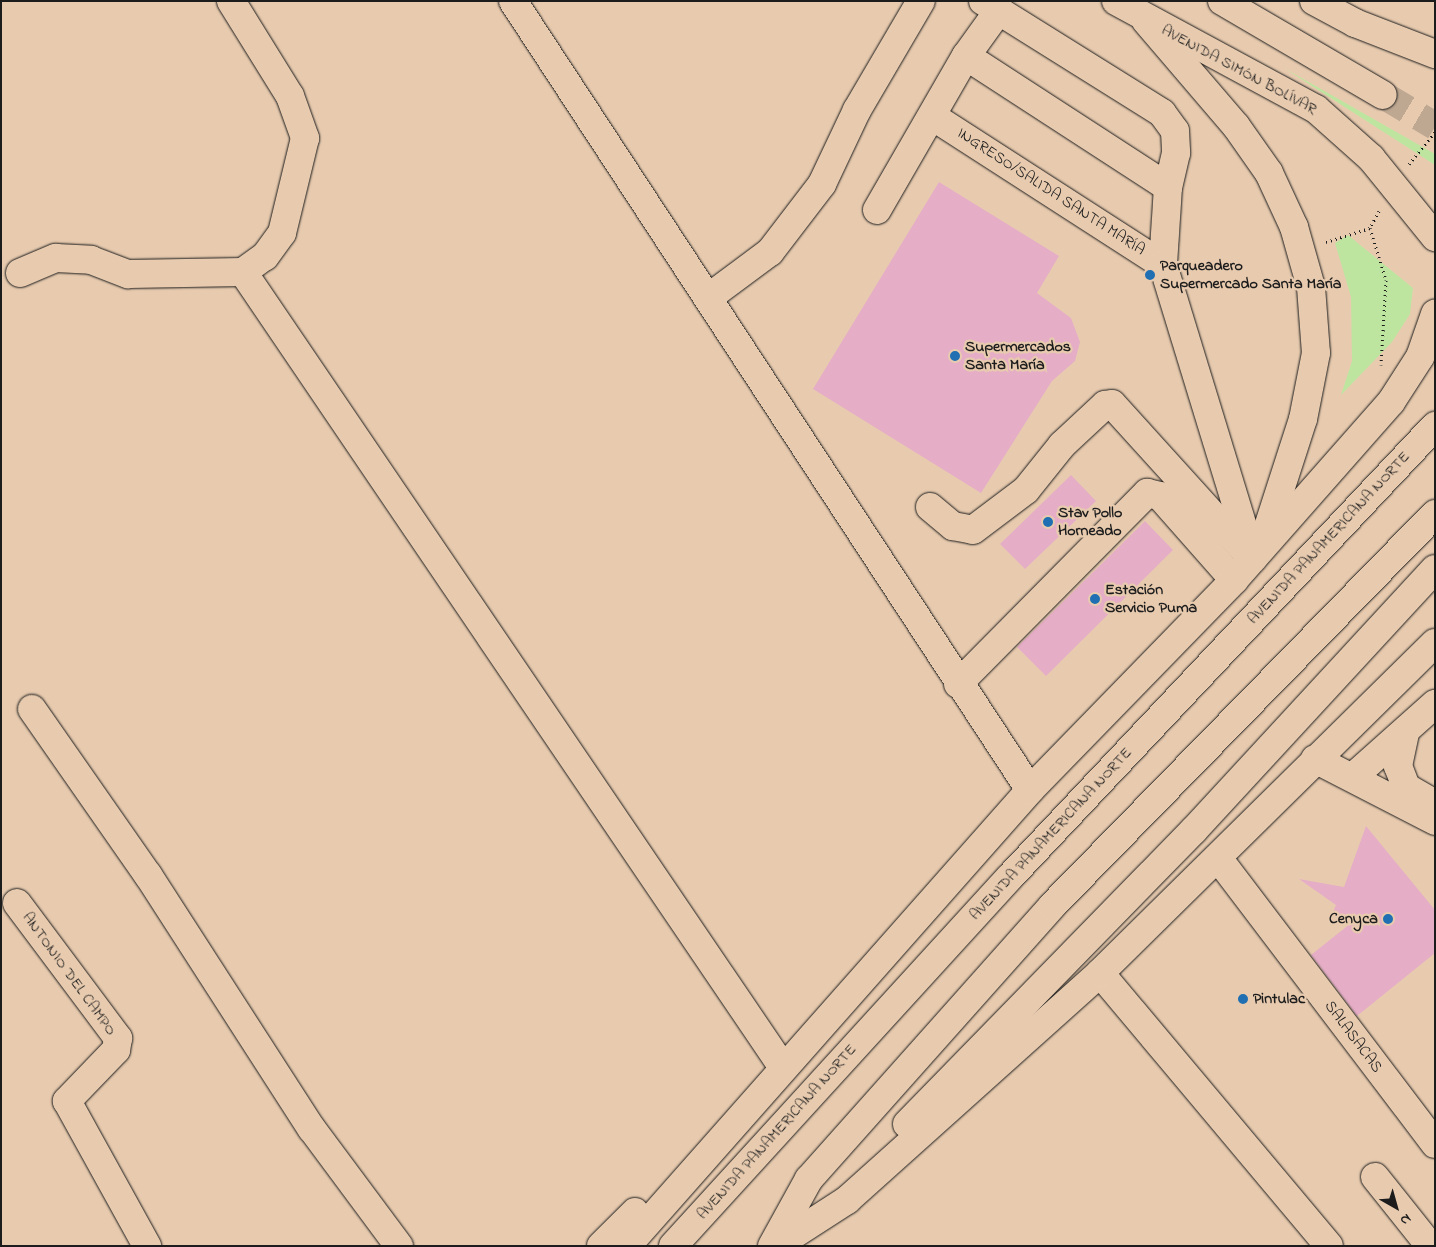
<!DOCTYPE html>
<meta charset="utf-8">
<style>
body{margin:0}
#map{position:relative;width:1436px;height:1247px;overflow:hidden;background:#e8cbaf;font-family:"Indie Flower",sans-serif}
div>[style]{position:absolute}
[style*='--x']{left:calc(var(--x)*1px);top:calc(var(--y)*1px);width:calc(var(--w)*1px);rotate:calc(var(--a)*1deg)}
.green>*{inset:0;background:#bee5a0}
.building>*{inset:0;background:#e5aec6}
.highway-tunnel>*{height:28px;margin-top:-14px;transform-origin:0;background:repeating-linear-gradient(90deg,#bfa892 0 28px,transparent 0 42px)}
.path>*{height:3px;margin-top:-1.5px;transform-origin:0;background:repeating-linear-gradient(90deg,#1c1c1c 0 1px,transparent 0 5px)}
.roads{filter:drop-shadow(0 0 1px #1c1c1c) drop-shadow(0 0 1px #1c1c1c)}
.minor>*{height:28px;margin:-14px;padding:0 14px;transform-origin:14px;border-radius:14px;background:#e8cbaf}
.highway>*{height:28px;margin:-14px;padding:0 14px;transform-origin:14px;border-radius:14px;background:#e8cbaf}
.dots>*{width:14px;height:14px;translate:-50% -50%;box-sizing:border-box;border:2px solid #e8cbaf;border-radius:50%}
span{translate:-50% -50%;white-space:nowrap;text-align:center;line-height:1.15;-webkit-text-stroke:4.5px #e8cbaf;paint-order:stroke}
.street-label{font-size:16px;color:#1c1c1c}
.poi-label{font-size:16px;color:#1c1c1c;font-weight:700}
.left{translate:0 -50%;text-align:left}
.right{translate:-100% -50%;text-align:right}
.frame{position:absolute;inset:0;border:2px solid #1c1c1c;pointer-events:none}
.north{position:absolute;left:1371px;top:1182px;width:50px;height:50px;-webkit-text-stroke:4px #e8cbaf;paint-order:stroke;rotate:142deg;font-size:14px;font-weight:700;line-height:20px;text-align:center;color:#1c1c1c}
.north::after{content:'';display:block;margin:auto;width:18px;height:22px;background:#1c1c1c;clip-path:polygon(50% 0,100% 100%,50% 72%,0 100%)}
</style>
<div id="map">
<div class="green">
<i style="clip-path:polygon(1284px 68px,1435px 154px,1435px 165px)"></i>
<i style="clip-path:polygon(1348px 235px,1413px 288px,1410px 314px,1392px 342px,1341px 395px,1352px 361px,1351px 297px,1335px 243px)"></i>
</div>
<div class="building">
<i style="clip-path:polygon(939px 182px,1059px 256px,1037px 293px,1071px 318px,1080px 342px,1075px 361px,1052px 381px,981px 493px,813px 389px)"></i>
<i style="clip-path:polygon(1071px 475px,1096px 501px,1025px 569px,1000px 544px)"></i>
<i style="clip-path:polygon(1145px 521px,1173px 550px,1046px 676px,1017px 647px)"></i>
<i style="clip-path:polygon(1366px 826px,1435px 910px,1435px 953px,1357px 1016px,1311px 955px,1351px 923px,1332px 914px,1336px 905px,1299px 879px,1344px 887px)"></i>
</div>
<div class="highway-tunnel">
<i style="--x:1383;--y:95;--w:61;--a:30.8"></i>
</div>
<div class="path">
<i style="--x:1409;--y:164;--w:41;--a:-50.9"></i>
<i style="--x:1379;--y:211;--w:19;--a:118"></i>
<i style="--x:1370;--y:228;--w:54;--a:72.9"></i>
<i style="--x:1386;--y:280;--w:85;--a:93.4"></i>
<i style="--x:1326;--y:242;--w:46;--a:-17.7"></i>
<i style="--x:477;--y:1246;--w:4;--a:0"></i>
</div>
<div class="roads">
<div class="minor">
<i style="--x:231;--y:1;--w:112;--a:58.2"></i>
<i style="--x:290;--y:96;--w:45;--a:70.3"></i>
<i style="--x:305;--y:138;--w:98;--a:103.6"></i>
<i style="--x:282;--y:233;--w:29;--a:126"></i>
<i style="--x:265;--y:256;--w:27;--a:144"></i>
<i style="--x:243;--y:272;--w:960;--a:55.83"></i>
<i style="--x:983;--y:1;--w:211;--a:32"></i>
<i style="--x:1162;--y:113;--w:22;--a:54"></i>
<i style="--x:1175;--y:131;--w:22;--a:87"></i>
<i style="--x:1176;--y:153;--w:35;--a:103"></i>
<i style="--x:1168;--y:187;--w:78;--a:93.7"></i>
<i style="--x:966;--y:56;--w:241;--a:33"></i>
<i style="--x:932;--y:116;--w:275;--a:32.8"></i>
<i style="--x:1163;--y:265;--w:307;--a:73"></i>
<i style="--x:877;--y:210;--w:178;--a:-60"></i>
<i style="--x:966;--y:56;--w:57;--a:-54.3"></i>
<i style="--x:20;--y:273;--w:39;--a:-23"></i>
<i style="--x:56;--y:258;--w:35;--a:3"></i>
<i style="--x:91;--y:260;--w:40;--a:21"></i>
<i style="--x:128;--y:274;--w:115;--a:-1"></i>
<i style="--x:708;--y:298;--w:77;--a:-36.6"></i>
<i style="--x:770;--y:252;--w:86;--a:-52.6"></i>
<i style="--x:822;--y:184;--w:82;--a:-64.7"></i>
<i style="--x:857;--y:110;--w:126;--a:-59.6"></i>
<i style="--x:930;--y:507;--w:30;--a:40"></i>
<i style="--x:953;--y:526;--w:20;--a:11"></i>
<i style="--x:973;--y:530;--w:66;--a:-37"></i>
<i style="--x:1026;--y:490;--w:58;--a:-51.3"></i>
<i style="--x:1062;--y:445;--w:59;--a:-42.9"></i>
<i style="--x:1105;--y:405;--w:7;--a:-8"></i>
<i style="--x:1112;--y:404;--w:204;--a:47.8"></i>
<i style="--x:958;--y:684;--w:269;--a:-45.3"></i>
<i style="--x:1147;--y:493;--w:13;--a:13"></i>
<i style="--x:1160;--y:496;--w:112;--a:48.6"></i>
<i style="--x:32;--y:709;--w:203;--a:55.1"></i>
<i style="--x:148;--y:875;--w:302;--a:57.2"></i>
<i style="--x:312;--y:1129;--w:146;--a:53.4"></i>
<i style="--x:1405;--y:733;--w:34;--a:102"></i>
<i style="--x:1398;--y:766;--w:22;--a:69"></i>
<i style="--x:1406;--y:787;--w:34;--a:30"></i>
<i style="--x:1315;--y:759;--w:135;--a:27.3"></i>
<i style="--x:1353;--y:777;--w:110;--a:-41.7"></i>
<i style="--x:1218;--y:858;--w:359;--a:52.8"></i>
<i style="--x:17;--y:903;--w:169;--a:53.2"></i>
<i style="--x:118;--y:1038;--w:12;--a:99"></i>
<i style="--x:116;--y:1050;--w:71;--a:133.9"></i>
<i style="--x:67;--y:1101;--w:166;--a:61.1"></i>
<i style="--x:1100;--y:973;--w:356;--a:50"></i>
<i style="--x:1375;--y:1177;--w:88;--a:51.4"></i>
</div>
<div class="highway">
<i style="--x:513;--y:1;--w:943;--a:56.76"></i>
<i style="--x:1116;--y:1;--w:227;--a:28.4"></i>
<i style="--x:1316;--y:109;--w:74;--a:41.7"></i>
<i style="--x:1371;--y:158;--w:102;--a:51"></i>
<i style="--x:1222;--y:1;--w:186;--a:30.3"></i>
<i style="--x:1314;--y:1;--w:47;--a:28.2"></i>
<i style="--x:1355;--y:23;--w:86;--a:21.2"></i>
<i style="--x:1146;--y:21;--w:138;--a:49.4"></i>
<i style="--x:1236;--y:126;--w:57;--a:54.9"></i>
<i style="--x:1269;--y:173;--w:60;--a:65.2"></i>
<i style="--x:1294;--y:227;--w:62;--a:74.2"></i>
<i style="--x:1311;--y:287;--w:66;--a:85.7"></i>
<i style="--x:1316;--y:353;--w:67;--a:101.1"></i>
<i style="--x:1303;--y:419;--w:127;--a:107.9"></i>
<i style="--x:907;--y:1124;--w:411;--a:-45.7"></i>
<i style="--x:1194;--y:830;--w:355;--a:-47.3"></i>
<i style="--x:601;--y:1246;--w:48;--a:-45"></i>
<i style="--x:627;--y:1246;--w:609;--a:-48.53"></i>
<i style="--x:1030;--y:790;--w:293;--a:-45.8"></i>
<i style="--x:1234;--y:580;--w:237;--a:-48.6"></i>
<i style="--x:1391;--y:402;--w:54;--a:-57.2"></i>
<i style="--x:1420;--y:357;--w:46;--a:-70.8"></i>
<i style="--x:673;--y:1246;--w:500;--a:-47.6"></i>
<i style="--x:1010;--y:877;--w:620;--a:-46.7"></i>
<i style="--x:772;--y:1246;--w:77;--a:-61.1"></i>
<i style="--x:809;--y:1179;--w:365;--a:-48.3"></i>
<i style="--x:1052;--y:906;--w:548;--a:-45.67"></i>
<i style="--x:776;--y:1246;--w:85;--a:-32.9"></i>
<i style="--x:847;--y:1200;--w:340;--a:-41.9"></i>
<i style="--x:1100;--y:973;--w:470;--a:-44.6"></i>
</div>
</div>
<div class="dots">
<i style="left:1150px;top:275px;background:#1f6fb2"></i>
<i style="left:955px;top:356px;background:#1f6fb2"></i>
<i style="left:1048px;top:522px;background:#1f6fb2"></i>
<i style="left:1095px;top:599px;background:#1f6fb2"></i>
<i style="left:1388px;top:919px;background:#1f6fb2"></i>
<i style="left:1243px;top:999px;background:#1f6fb2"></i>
</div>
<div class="street-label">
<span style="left:1239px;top:70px;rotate:28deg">AVENIDA SIMÓN BOLÍVAR</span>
<span style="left:1051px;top:192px;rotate:33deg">INGRESO/SALIDA SANTA MARÍA</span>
<span style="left:1329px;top:538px;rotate:-47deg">AVENIDA PANAMERICANA NORTE</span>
<span style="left:1051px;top:834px;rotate:-47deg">AVENIDA PANAMERICANA NORTE</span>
<span style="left:69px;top:974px;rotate:54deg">ANTONIO DEL CAMPO</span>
<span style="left:1353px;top:1037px;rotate:53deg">SALASACAS</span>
<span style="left:777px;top:1132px;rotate:-48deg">AVENIDA PANAMERICANA NORTE</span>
</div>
<div class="poi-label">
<span class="left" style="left:1160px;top:275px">Parqueadero<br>Supermercado Santa María</span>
<span class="left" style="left:965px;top:356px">Supermercados<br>Santa María</span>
<span class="left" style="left:1058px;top:522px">Stav Pollo<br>Horneado</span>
<span class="left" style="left:1105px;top:599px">Estación<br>Servicio Puma</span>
<span class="right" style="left:1378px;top:919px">Cenyca</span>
<span class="left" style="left:1253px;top:999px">Pintulac</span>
</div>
<div class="frame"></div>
<div class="north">N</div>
</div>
